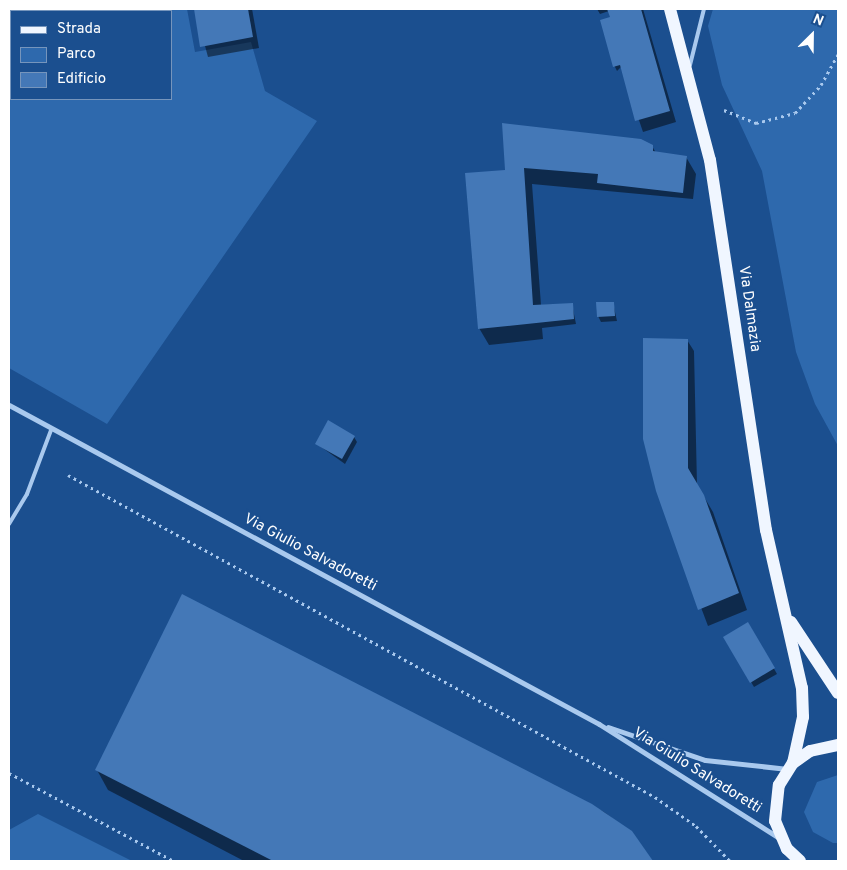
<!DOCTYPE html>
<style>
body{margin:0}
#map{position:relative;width:847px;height:870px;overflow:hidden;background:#1b4f8f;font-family:Overpass,sans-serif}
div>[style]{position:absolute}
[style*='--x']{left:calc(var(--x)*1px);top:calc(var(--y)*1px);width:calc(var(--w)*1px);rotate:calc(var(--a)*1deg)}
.green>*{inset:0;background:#2e69ad}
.shadow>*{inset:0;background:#0007}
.building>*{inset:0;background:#4478b7}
.path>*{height:3px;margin-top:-1.5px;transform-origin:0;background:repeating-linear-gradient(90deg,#a9c9ee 0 2.5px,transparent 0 6.5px)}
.service>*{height:4px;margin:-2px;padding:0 2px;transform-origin:2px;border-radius:2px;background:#a9c9ee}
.minor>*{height:5px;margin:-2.5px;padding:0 2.5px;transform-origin:2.5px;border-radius:2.5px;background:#a9c9ee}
.primary>*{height:12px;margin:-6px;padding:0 6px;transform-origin:6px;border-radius:6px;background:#f0f6ff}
span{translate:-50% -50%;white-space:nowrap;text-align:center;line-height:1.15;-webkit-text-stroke:4.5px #1b4f8f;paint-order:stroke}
.street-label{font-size:15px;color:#fff}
.frame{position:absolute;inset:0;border:10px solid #fff;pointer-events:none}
.legend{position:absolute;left:10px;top:10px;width:162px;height:90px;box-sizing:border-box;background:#1b4f8f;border:1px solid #7695bc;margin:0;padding:6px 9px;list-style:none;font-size:15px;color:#fff}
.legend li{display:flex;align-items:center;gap:10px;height:25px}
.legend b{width:25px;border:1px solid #7695bc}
.north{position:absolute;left:787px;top:10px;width:50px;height:50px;-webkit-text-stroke:4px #1b4f8f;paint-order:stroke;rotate:23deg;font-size:14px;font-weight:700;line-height:20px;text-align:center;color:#fff}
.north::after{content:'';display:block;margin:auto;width:18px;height:22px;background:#fff;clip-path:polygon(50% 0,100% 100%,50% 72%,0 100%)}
</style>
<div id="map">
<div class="green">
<i style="clip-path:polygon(evenodd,9px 9px,187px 9px,195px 52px,251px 42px,265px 91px,317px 121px,107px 424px,9px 368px,9px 9px,171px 11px,171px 99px,11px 99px,11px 11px,171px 11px)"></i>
<i style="clip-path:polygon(713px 9px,838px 9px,838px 446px,815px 404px,796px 352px,762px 171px,722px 85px,708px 26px)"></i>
<i style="clip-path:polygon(838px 775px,838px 843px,833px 843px,813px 832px,804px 812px,817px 782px)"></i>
<i style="clip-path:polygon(38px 814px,132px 861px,9px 861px,9px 830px)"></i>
</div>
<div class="shadow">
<i style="clip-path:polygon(195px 9px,252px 9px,259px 48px,208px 57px)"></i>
<i style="clip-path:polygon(597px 9px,643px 9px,676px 122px,643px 132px,621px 67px,617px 71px,615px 67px,601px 21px,611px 18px,609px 11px,600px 14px)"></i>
<i style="clip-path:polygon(503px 124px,652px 146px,656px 153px,686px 157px,696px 174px,693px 199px,532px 184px,541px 305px,572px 304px,576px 324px,542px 328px,543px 339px,489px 345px,479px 328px,507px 171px)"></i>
<i style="clip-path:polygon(613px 303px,617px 321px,601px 322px,598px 316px)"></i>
<i style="clip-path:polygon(687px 340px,694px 351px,697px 485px,713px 512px,747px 610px,708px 626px,657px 491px)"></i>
<i style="clip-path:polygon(354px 437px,357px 442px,345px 464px,317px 444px)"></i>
<i style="clip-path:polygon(182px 596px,604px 812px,631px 832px,652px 861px,244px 861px,108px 790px,97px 770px)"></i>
<i style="clip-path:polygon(748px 623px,777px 674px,754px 687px,725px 637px)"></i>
</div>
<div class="building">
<i style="clip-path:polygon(194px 9px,248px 9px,253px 37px,200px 47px)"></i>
<i style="clip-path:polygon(607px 9px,641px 9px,670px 111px,635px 121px,620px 65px,613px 67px,600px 20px,610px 17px)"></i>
<i style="clip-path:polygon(502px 123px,641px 139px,653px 145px,653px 151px,687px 156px,683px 193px,597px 183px,598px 174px,524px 168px,533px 305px,573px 303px,574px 319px,478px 329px,465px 173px,505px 170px)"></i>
<i style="clip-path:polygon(596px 302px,614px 302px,615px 316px,597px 317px)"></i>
<i style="clip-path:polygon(643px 338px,688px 339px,688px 468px,704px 495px,739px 593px,698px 610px,656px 491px,643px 439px)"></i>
<i style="clip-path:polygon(328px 420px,355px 436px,342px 459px,315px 444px)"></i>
<i style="clip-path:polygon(182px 594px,592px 804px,632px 831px,653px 861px,273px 861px,95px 770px)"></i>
<i style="clip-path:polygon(748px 622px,775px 668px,750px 683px,723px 637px)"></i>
</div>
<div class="path">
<i style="--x:724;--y:110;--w:35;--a:22"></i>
<i style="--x:756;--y:123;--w:40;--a:-14.4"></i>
<i style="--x:795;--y:113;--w:38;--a:-47"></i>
<i style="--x:821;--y:85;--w:35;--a:-61"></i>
<i style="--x:68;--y:475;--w:670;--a:28.75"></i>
<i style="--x:655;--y:797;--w:50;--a:35.3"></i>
<i style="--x:696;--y:826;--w:49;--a:45.8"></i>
<i style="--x:9;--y:773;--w:187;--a:28.1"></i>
</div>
<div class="service">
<i style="--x:690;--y:65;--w:58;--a:-76"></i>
<i style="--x:9;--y:524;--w:35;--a:-59"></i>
<i style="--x:27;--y:494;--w:68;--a:-69.4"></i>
</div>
<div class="minor">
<i style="--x:9;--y:405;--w:671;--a:28.4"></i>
<i style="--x:599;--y:724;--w:212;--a:32.3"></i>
<i style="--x:608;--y:727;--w:102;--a:18.8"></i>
<i style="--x:705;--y:760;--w:83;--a:6.2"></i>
</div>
<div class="primary">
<i style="--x:670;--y:9;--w:156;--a:75.2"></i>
<i style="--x:710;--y:160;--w:374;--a:81.4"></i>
<i style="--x:766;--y:530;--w:162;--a:77.2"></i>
<i style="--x:802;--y:688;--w:29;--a:88"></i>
<i style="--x:803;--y:717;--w:47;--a:102.3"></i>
<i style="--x:791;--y:622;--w:85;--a:56.5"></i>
<i style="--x:800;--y:861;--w:18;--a:-137"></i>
<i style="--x:787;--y:849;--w:30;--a:-113"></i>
<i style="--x:775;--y:821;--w:36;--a:-84"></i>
<i style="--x:779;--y:785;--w:26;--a:-58"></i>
<i style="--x:793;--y:763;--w:21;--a:-35"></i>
<i style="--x:810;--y:751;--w:29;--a:-12"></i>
</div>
<div class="street-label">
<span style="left:749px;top:309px;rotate:82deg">Via Dalmazia</span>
<span style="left:310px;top:553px;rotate:28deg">Via Giulio Salvadoretti</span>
<span style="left:697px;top:771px;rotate:32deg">Via Giulio Salvadoretti</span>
</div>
<div class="frame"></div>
<ul class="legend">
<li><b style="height:6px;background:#f0f6ff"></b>Strada</li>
<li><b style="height:14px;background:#2e69ad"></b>Parco</li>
<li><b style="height:14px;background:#4478b7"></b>Edificio</li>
</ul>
<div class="north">N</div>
</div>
